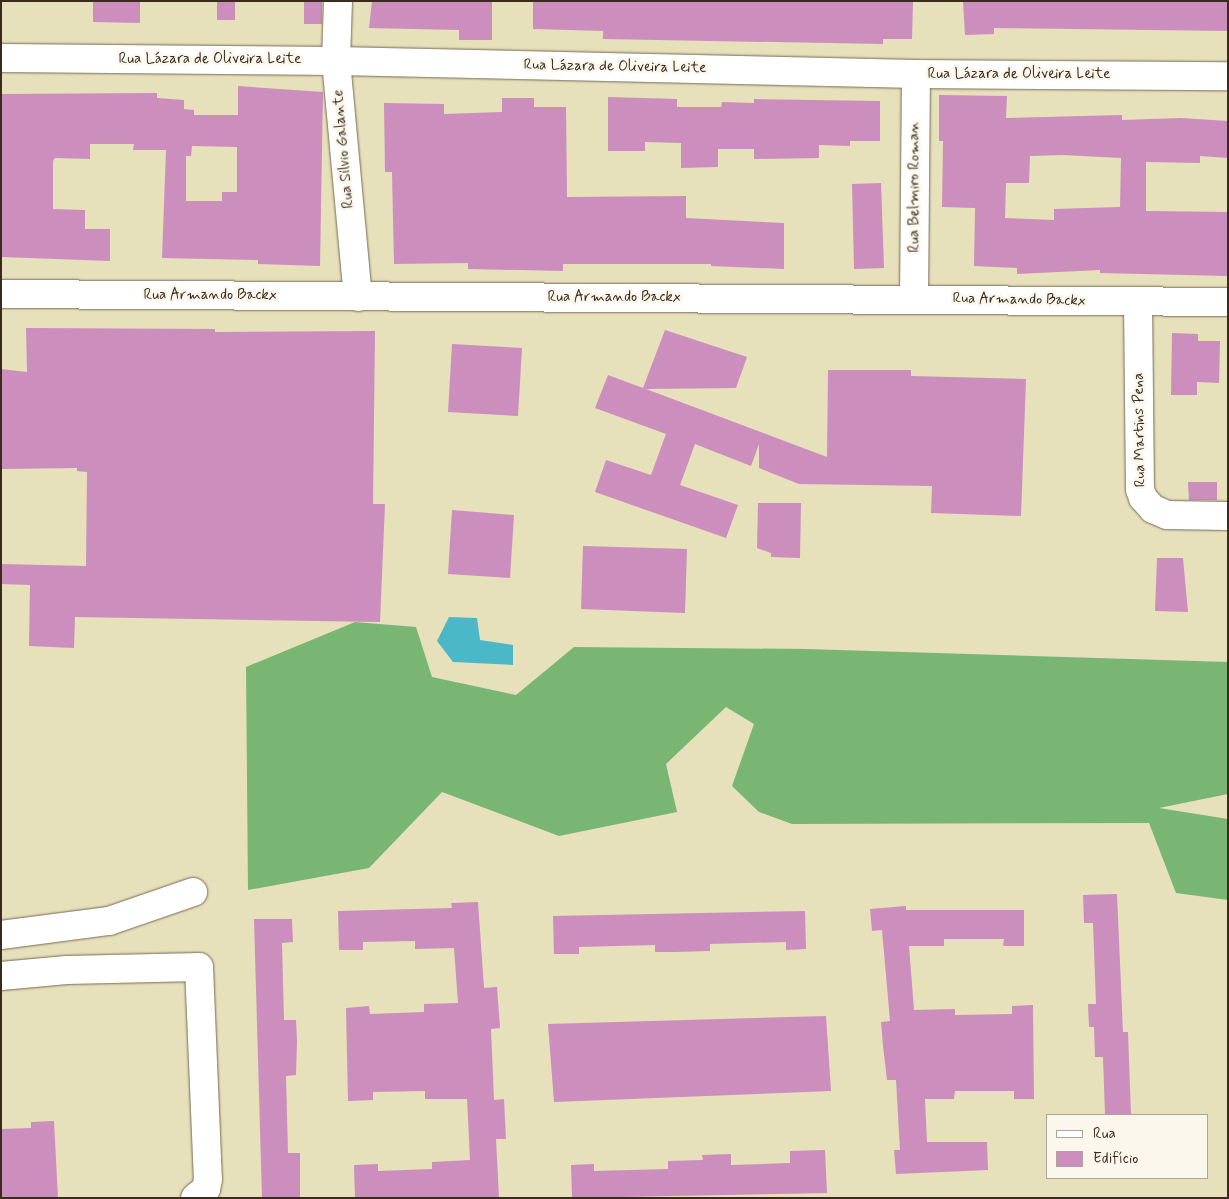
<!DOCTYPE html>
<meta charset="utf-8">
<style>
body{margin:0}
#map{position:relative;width:1229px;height:1199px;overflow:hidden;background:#e6e0bb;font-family:Mynerve,sans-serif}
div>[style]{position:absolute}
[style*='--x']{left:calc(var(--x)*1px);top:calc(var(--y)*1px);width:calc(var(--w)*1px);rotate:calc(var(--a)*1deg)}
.forest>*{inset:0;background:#79b674}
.water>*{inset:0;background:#4bb8c7}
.building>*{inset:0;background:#cb8ebd}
.roads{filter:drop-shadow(0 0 1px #776a55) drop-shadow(0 0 1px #776a55)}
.minor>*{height:28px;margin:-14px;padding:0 14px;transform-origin:14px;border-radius:14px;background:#fff}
span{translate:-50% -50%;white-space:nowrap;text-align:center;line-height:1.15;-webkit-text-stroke:5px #fbf7ec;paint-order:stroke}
.street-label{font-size:15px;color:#3b2a1e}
.frame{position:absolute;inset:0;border:2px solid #3b2a1e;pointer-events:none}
.legend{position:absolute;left:1046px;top:1114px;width:162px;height:65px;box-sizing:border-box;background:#fbf7ec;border:1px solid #aea59a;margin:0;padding:6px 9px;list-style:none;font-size:15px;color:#3b2a1e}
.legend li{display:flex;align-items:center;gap:10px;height:25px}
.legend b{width:25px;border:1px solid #aea59a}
</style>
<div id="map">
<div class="forest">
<i style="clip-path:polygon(355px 622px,416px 627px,432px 677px,516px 695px,574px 647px,806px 649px,1228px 662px,1228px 794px,1159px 808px,1228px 819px,1228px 900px,1176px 893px,1149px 823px,792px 824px,759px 812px,732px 786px,754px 724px,726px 707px,666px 764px,677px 812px,559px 836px,442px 792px,369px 868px,248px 890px,246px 667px)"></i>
</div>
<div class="water">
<i style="clip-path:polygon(449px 617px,477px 618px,480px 640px,513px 645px,513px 665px,453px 662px,437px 641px)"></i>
</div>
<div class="building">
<i style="clip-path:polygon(93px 1px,140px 1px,140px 23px,93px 22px)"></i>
<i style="clip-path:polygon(217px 1px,235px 1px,235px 20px,217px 20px)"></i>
<i style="clip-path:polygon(304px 1px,322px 1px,322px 24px,304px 24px)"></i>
<i style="clip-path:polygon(492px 1px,492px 40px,459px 40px,459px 30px,369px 28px,372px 1px)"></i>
<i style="clip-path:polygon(533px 1px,913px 2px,912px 39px,883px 39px,883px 44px,603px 39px,603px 31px,533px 29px)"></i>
<i style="clip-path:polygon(963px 1px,1228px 1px,1228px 31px,994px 28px,994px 34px,965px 35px)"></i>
<i style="clip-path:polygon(evenodd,238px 86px,323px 92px,320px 266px,258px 264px,258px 260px,162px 258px,166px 150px,133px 150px,134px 144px,90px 144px,90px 159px,55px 158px,53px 161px,53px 209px,85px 210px,85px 229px,110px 229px,110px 261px,2px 257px,1px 94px,157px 93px,157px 98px,184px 100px,184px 109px,194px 110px,194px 115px,238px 115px,238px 86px,192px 146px,237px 147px,237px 192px,222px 192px,222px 201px,186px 201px,186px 156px,191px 156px,192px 146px)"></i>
<i style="clip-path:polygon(evenodd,939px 95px,1007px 96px,1006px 118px,1122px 115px,1122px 120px,1181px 118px,1228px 121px,1228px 158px,1200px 156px,1200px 163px,1146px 162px,1146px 211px,1228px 212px,1228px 276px,1100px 273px,1100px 270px,1017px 274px,1017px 268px,974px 266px,975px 208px,942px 207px,943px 141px,939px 141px,939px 95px,1063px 155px,1121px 158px,1120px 207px,1054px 209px,1054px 220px,1005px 218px,1006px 183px,1029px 183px,1030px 156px,1063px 155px)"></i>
<i style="clip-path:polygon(608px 97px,677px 99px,677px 107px,721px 107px,722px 102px,754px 103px,754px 99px,880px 101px,880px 141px,850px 141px,850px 146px,819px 145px,819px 158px,754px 159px,754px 149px,718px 149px,718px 167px,681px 168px,681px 143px,645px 142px,645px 151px,608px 151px)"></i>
<i style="clip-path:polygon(502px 98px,534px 98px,534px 107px,566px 107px,567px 197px,686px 196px,686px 218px,784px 223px,784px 269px,711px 266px,711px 264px,563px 264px,563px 271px,468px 269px,468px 263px,394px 264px,392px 172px,385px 172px,384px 103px,444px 104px,444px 114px,502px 112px)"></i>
<i style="clip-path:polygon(881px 183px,884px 268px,854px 269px,852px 184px)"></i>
<i style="clip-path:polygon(26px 328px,215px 329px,215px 332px,375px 331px,373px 504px,385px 504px,380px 622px,75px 617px,74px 648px,29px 646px,30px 585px,1px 584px,1px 564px,86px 566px,87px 472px,77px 471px,77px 468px,1px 469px,1px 369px,27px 372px)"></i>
<i style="clip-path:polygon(665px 330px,747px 357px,736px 388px,646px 389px,827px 457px,828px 370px,911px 370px,911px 376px,1026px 379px,1021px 516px,931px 513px,932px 486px,799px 484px,759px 468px,759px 444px,751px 466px,695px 444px,680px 485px,738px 505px,726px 538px,595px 492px,606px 460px,651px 475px,666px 434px,595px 408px,608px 375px,643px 388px)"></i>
<i style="clip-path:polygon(1172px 333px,1198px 334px,1198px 341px,1220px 341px,1219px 383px,1197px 382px,1197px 395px,1171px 395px)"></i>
<i style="clip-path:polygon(452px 344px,522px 348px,518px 416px,448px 412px)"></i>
<i style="clip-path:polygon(1188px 482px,1217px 482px,1217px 500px,1189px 500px)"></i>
<i style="clip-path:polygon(758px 503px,801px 503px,800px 558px,771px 557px,771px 553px,757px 548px)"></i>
<i style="clip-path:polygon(452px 510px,514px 515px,510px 578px,448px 574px)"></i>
<i style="clip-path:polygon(583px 546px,687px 549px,685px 613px,581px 609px)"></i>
<i style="clip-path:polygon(1157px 558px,1183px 558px,1188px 612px,1155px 611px)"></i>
<i style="clip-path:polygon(1117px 894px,1123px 1032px,1128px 1032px,1131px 1115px,1105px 1115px,1103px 1057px,1095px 1057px,1094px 1027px,1089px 1027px,1088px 1004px,1096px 1004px,1093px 923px,1084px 923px,1083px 895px)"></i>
<i style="clip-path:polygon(478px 902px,484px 988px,497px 987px,500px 1028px,491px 1029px,494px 1100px,504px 1099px,506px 1139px,496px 1139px,499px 1198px,355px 1198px,354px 1165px,378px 1164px,378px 1171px,432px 1169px,432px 1162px,470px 1160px,468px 1118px,467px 1099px,425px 1099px,425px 1091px,373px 1092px,373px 1100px,348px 1101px,346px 1008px,369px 1006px,370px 1014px,424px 1012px,424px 1004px,458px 1003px,454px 948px,415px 949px,415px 941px,363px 942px,363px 950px,339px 950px,338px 911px,452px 908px,451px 903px)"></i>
<i style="clip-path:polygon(906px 906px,906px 910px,1024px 910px,1024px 946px,1003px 946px,1004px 939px,944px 939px,944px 946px,909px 946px,914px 1010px,955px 1009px,955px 1015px,1012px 1014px,1012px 1006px,1033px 1005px,1034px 1099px,1014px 1099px,1014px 1091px,955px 1091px,954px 1099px,925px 1099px,927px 1142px,987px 1142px,988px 1170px,896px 1174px,894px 1150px,900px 1150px,896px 1080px,887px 1080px,883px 1046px,881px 1022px,890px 1021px,882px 930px,872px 931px,870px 909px)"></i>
<i style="clip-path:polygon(805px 911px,806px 949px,786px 950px,786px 942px,710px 944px,710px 951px,675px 952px,655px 952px,655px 945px,579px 947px,579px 954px,554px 954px,553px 916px)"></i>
<i style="clip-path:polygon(254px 919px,292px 919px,293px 942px,282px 943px,284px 1020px,296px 1020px,297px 1041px,296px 1075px,286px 1076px,288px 1153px,300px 1153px,300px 1198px,262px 1198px)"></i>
<i style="clip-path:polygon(826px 1016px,831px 1091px,554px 1102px,548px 1024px)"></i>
<i style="clip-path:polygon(54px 1121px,58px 1198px,1px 1198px,1px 1129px,31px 1128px,31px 1122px)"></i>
<i style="clip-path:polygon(825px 1150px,827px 1193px,572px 1198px,571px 1165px,594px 1164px,594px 1171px,668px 1169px,668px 1161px,703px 1160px,702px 1155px,731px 1154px,731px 1165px,790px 1163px,790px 1151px)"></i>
</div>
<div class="roads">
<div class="minor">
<i style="--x:338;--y:1;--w:60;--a:91.9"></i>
<i style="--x:336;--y:61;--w:237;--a:84.7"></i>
<i style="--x:1;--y:58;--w:335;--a:0.5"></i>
<i style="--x:336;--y:61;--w:580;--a:1.28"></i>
<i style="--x:916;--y:74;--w:312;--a:0.4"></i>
<i style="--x:1;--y:294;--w:1227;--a:0.37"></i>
<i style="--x:914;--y:300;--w:226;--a:-89.5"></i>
<i style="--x:1138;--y:302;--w:187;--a:89.4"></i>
<i style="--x:1140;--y:489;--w:9;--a:72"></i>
<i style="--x:1143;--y:498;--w:15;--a:48"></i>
<i style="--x:1153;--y:509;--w:15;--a:23"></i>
<i style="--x:1167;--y:515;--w:61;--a:0.9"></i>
<i style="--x:1;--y:935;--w:109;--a:-7.4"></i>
<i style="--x:109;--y:921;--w:89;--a:-19"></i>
<i style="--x:1;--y:976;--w:66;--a:-5.2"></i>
<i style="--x:67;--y:970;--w:132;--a:-1.3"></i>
<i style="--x:199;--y:967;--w:212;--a:87.6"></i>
<i style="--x:208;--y:1179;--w:10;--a:101"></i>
<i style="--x:206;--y:1189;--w:14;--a:141"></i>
</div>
</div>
<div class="street-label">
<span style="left:210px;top:60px">Rua Lázara de Oliveira Leite</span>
<span style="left:615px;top:67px;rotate:1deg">Rua Lázara de Oliveira Leite</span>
<span style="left:1019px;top:75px">Rua Lázara de Oliveira Leite</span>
<span style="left:344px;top:149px;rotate:-95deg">Rua Silvio Galante</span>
<span style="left:915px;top:187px;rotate:-90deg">Rua Belmiro Roman</span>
<span style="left:210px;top:296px">Rua Armando Backx</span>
<span style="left:614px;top:298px">Rua Armando Backx</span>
<span style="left:1019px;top:300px;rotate:1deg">Rua Armando Backx</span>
<span style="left:1140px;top:430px;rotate:-91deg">Rua Martins Pena</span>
</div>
<div class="frame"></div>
<ul class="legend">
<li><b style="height:6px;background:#fff"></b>Rua</li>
<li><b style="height:14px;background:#cb8ebd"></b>Edifício</li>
</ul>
</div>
